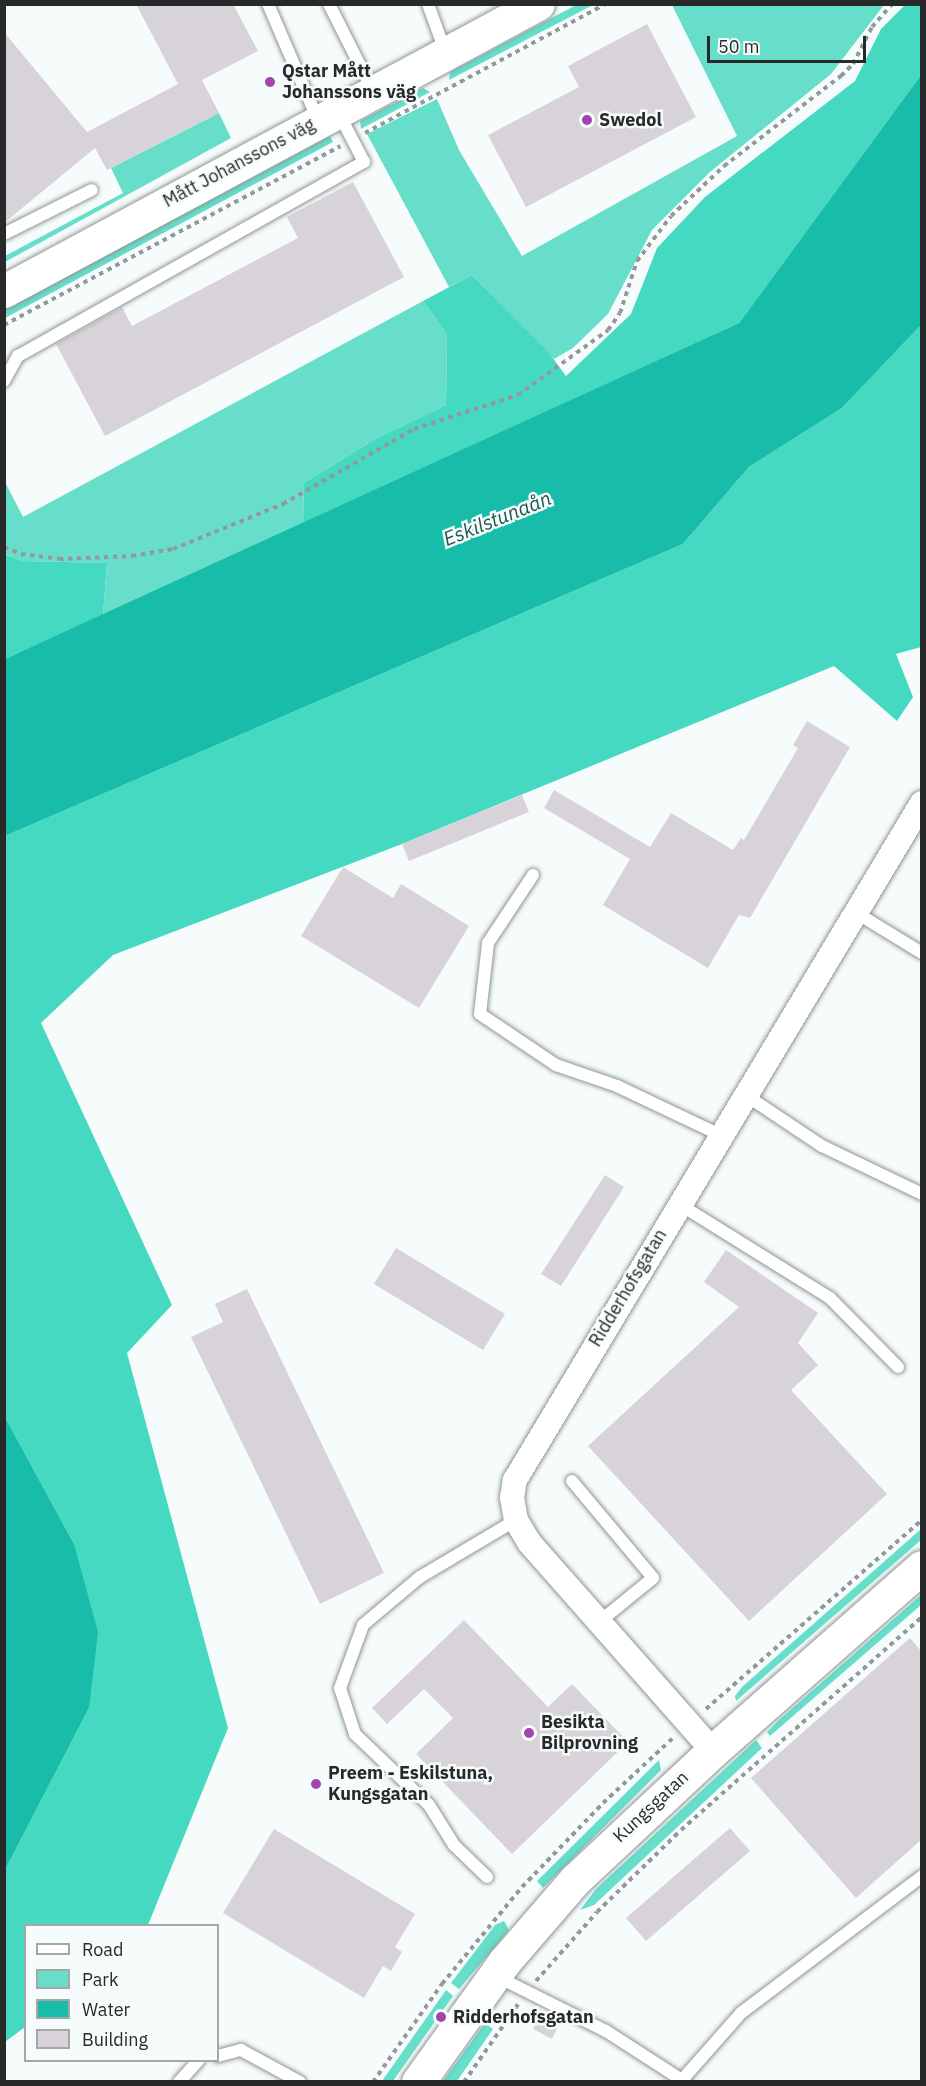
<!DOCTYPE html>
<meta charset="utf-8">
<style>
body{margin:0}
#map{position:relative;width:926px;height:2086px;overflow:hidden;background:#f5fcfb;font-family:"IBM Plex Sans",sans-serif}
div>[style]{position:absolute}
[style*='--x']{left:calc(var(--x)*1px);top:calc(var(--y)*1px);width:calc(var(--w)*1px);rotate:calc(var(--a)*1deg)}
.green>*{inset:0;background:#66deca}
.forest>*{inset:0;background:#46d9c2}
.water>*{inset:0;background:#17bda8}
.building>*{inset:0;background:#d7d3d8}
.path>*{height:4px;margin-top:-2px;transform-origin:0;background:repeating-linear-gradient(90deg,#939898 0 4.5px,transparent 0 9px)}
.roads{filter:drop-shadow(0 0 2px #8f9594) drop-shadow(0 0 2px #8f9594)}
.lane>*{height:12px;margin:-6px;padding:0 6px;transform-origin:6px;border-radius:6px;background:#fff}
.street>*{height:24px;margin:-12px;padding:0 12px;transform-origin:12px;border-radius:12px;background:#fff}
.secondary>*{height:33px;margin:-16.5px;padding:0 16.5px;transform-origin:16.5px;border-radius:16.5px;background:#fff}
.dots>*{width:16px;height:16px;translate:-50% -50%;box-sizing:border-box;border:3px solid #f5fcfb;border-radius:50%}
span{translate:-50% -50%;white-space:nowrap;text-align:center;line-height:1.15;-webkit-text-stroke:5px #f5fcfb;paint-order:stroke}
.poi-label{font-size:18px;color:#282a2a;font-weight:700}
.left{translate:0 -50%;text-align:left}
.street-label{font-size:18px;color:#282a2a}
.water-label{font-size:20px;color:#1d584e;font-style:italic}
.frame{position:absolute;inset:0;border:6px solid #282a2a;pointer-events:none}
.legend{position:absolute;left:24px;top:1924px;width:195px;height:138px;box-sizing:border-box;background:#f5fcfb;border:2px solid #a3a8a7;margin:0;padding:8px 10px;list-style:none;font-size:18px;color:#282a2a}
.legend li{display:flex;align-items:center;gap:12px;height:30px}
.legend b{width:30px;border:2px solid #a3a8a7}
.scale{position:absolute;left:707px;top:36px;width:159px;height:27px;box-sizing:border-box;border:3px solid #282a2a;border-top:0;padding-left:8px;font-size:18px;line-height:21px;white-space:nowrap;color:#282a2a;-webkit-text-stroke:4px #f5fcfb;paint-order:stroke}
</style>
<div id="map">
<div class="green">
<i style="clip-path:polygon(578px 4px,593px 5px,449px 80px,450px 72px)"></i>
<i style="clip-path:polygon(672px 5px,884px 5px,831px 74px,710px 172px,652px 230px,608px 314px,573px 348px,554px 359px,472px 275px,449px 287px,367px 134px,437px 99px,459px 150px,522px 256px,737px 136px)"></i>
<i style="clip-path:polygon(423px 88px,430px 92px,361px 129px,360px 121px)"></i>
<i style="clip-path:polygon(219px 113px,231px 138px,5px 262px,5px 256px,123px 193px,111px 168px)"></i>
<i style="clip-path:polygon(330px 136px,333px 142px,5px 318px,5px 309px)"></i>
<i style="clip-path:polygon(423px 301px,447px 334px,446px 405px,375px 439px,304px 483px,303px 524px,103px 615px,107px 563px,23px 561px,5px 554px,4px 480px,23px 517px)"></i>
<i style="clip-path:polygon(921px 1529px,921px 1540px,736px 1701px,735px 1696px,742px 1687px)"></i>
<i style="clip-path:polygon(921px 1595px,921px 1605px,770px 1736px,767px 1732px,778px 1721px)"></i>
<i style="clip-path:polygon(756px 1740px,762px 1748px,594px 1905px,580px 1910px,596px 1889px)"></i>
<i style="clip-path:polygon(659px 1760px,661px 1770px,543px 1888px,537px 1881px)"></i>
<i style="clip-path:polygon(504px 1921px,509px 1930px,459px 1989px,451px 1983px,495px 1925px)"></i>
<i style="clip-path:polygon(446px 1990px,453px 1996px,393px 2081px,382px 2081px)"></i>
<i style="clip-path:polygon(485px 2023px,493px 2029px,457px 2081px,443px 2081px)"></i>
</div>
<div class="forest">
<i style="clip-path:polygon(905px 5px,921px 5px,921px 75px,739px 323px,303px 524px,304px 483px,375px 439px,446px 405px,447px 334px,423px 301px,472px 275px,549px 353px,566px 376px,631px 314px,657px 248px,705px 197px,855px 81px,881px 29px)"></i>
<i style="clip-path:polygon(921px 325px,921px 647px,896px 654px,913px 697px,897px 721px,834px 666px,402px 844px,113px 955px,41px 1023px,172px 1305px,127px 1353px,228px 1728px,148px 1925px,26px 1926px,25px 2027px,5px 2042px,5px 1870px,89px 1708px,74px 1544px,5px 1417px,5px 836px,683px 544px,749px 467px,842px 408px)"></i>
<i style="clip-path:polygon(4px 554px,23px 561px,107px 563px,103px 615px,5px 659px)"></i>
</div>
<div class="water">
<i style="clip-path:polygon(921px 75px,921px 325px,842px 408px,749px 467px,683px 544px,5px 836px,5px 659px,739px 323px)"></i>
<i style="clip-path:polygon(5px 1417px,74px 1544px,98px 1632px,89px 1708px,5px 1870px)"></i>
</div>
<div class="building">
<i style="clip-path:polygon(136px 4px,233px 4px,258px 51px,202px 80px,219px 113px,107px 170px,95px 148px,4px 223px,4px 32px,87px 132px,178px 84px)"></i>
<i style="clip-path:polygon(647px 24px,696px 117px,526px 207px,488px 135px,579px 87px,568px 66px)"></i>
<i style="clip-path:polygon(353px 182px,404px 277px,105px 436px,56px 344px,122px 307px,132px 326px,298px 238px,287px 217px)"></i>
<i style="clip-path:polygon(807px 721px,850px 747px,750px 918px,739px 915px,708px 968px,603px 905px,630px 859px,544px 808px,554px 790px,650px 847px,671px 813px,733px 850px,741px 838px,744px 840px,798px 748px,793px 745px)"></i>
<i style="clip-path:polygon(522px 795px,529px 812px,409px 861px,402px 844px)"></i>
<i style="clip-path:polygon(343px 867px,393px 898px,401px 884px,469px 926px,419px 1008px,301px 936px)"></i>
<i style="clip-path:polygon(605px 1175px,624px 1187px,561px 1286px,541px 1274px)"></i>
<i style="clip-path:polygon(396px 1248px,505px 1314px,483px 1350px,374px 1284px)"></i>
<i style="clip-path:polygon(726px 1250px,818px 1313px,798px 1343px,818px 1365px,791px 1390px,887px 1494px,749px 1621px,588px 1446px,739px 1307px,704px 1282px)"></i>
<i style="clip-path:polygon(247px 1289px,384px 1573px,320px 1604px,191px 1337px,223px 1322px,215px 1304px)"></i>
<i style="clip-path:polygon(464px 1620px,548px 1707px,572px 1684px,628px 1742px,512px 1854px,416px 1754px,453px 1718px,424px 1689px,387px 1724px,372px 1708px)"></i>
<i style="clip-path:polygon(910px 1638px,921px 1651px,921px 1840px,856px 1898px,751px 1778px)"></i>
<i style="clip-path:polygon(730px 1828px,750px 1851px,646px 1941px,626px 1918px)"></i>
<i style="clip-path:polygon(274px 1829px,415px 1914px,395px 1947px,402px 1952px,391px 1971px,383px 1966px,364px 1998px,223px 1913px)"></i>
<i style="clip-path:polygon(542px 2013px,560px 2022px,552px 2039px,533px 2029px)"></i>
</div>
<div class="path">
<i style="--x:365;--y:133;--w:273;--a:-28.2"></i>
<i style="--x:4;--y:325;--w:381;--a:-28"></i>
<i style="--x:4;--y:547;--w:18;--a:22"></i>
<i style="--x:21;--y:554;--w:38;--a:7"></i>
<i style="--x:59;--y:559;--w:73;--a:-2.4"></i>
<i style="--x:132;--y:556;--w:42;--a:-9.7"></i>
<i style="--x:173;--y:549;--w:119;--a:-22.2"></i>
<i style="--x:283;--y:504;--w:151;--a:-29.8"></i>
<i style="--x:414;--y:429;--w:109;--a:-18.1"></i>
<i style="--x:518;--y:395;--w:111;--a:-35.8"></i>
<i style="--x:608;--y:330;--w:21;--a:-55"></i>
<i style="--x:620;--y:313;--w:55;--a:-71.9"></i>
<i style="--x:637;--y:261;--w:56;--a:-52.9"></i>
<i style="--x:671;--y:216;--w:73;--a:-43.3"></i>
<i style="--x:724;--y:166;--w:148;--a:-37.6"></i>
<i style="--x:841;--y:76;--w:17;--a:-45"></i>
<i style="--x:853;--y:64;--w:42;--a:-62.8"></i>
<i style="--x:872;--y:27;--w:30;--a:-49"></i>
<i style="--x:706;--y:1709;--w:287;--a:-41.2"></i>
<i style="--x:536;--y:1981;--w:92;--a:-48.5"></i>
<i style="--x:597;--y:1912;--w:117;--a:-44.3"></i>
<i style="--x:681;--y:1830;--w:322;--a:-41.5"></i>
<i style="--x:373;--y:2082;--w:120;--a:-54.9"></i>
<i style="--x:442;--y:1984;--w:126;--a:-50.5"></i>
<i style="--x:522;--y:1887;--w:117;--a:-46"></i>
<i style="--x:603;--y:1803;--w:96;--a:-42.9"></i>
<i style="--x:464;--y:2082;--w:96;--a:-55.2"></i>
</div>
<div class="roads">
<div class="lane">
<i style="--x:268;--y:4;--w:126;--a:66.7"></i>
<i style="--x:329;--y:4;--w:97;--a:63.2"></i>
<i style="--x:428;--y:4;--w:50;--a:70.1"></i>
<i style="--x:4;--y:234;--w:98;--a:-26.6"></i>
<i style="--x:4;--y:381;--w:29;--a:-61"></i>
<i style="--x:18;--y:356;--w:397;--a:-29.3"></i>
<i style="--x:364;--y:162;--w:56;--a:-117.5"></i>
<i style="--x:533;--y:875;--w:82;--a:123.5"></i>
<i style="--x:488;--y:943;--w:71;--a:96.4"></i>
<i style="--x:480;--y:1014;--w:92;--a:33.9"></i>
<i style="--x:556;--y:1065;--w:65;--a:19"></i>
<i style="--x:617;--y:1086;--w:114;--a:25.4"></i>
<i style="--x:855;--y:912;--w:79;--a:31.5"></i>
<i style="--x:744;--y:1094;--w:94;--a:33.7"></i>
<i style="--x:822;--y:1146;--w:111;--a:25.6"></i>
<i style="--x:679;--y:1204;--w:178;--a:31.9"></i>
<i style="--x:830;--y:1298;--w:97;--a:45.4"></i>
<i style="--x:572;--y:1481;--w:126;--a:50.1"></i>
<i style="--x:653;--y:1578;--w:70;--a:140.8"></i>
<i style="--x:487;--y:1877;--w:46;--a:-135.9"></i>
<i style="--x:454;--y:1845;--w:47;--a:-122"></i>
<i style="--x:429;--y:1805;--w:103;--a:-136.2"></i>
<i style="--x:355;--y:1734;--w:48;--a:-108.1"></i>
<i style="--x:340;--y:1688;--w:67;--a:-69.9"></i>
<i style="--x:363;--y:1625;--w:75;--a:-40.1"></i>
<i style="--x:420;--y:1577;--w:112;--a:-30.7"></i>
<i style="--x:496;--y:1976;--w:123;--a:26.6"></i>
<i style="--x:606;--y:2031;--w:94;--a:32.8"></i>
<i style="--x:218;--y:2056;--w:24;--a:-15"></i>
<i style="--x:241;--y:2050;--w:67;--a:28.5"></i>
<i style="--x:682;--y:2080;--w:89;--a:-48.6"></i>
<i style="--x:741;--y:2013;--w:227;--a:-37.1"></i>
<i style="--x:179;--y:2082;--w:30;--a:-48"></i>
</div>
<div class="street">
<i style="--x:713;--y:1751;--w:278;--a:-131.4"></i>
<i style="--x:529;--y:1542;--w:26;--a:-121"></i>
<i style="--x:516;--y:1520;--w:22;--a:-100"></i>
<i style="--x:512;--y:1498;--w:18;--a:-81"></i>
<i style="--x:515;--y:1480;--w:790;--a:-58.99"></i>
</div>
<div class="secondary">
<i style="--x:4;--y:291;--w:606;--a:-28.26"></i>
<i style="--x:418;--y:2082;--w:149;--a:-54.3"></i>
<i style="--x:505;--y:1961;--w:107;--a:-49.2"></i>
<i style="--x:575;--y:1880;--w:189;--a:-43.1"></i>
<i style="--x:713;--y:1751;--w:278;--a:-41.4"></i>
</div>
</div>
<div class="dots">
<i style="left:270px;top:82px;background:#a245af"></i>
<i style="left:587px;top:120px;background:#a245af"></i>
<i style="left:529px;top:1733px;background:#a245af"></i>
<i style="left:316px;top:1784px;background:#a245af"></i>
<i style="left:441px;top:2017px;background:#a245af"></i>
</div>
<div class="poi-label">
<span class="left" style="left:282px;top:82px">Qstar Mått<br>Johanssons väg</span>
<span class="left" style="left:599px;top:120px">Swedol</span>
<span class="left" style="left:541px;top:1733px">Besikta<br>Bilprovning</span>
<span class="left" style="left:328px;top:1784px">Preem - Eskilstuna,<br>Kungsgatan</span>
<span class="left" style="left:453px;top:2017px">Ridderhofsgatan</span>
</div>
<div class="street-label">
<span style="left:239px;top:163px;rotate:-28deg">Mått Johanssons väg</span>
<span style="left:628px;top:1288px;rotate:-59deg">Ridderhofsgatan</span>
<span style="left:651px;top:1807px;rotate:-43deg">Kungsgatan</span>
</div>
<div class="water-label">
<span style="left:497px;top:518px;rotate:-22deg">Eskilstunaån</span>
</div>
<div class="frame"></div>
<ul class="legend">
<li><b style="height:8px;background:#fff"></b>Road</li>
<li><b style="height:16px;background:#66deca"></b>Park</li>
<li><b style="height:16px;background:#17bda8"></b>Water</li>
<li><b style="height:16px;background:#d7d3d8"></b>Building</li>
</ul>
<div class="scale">50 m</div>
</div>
